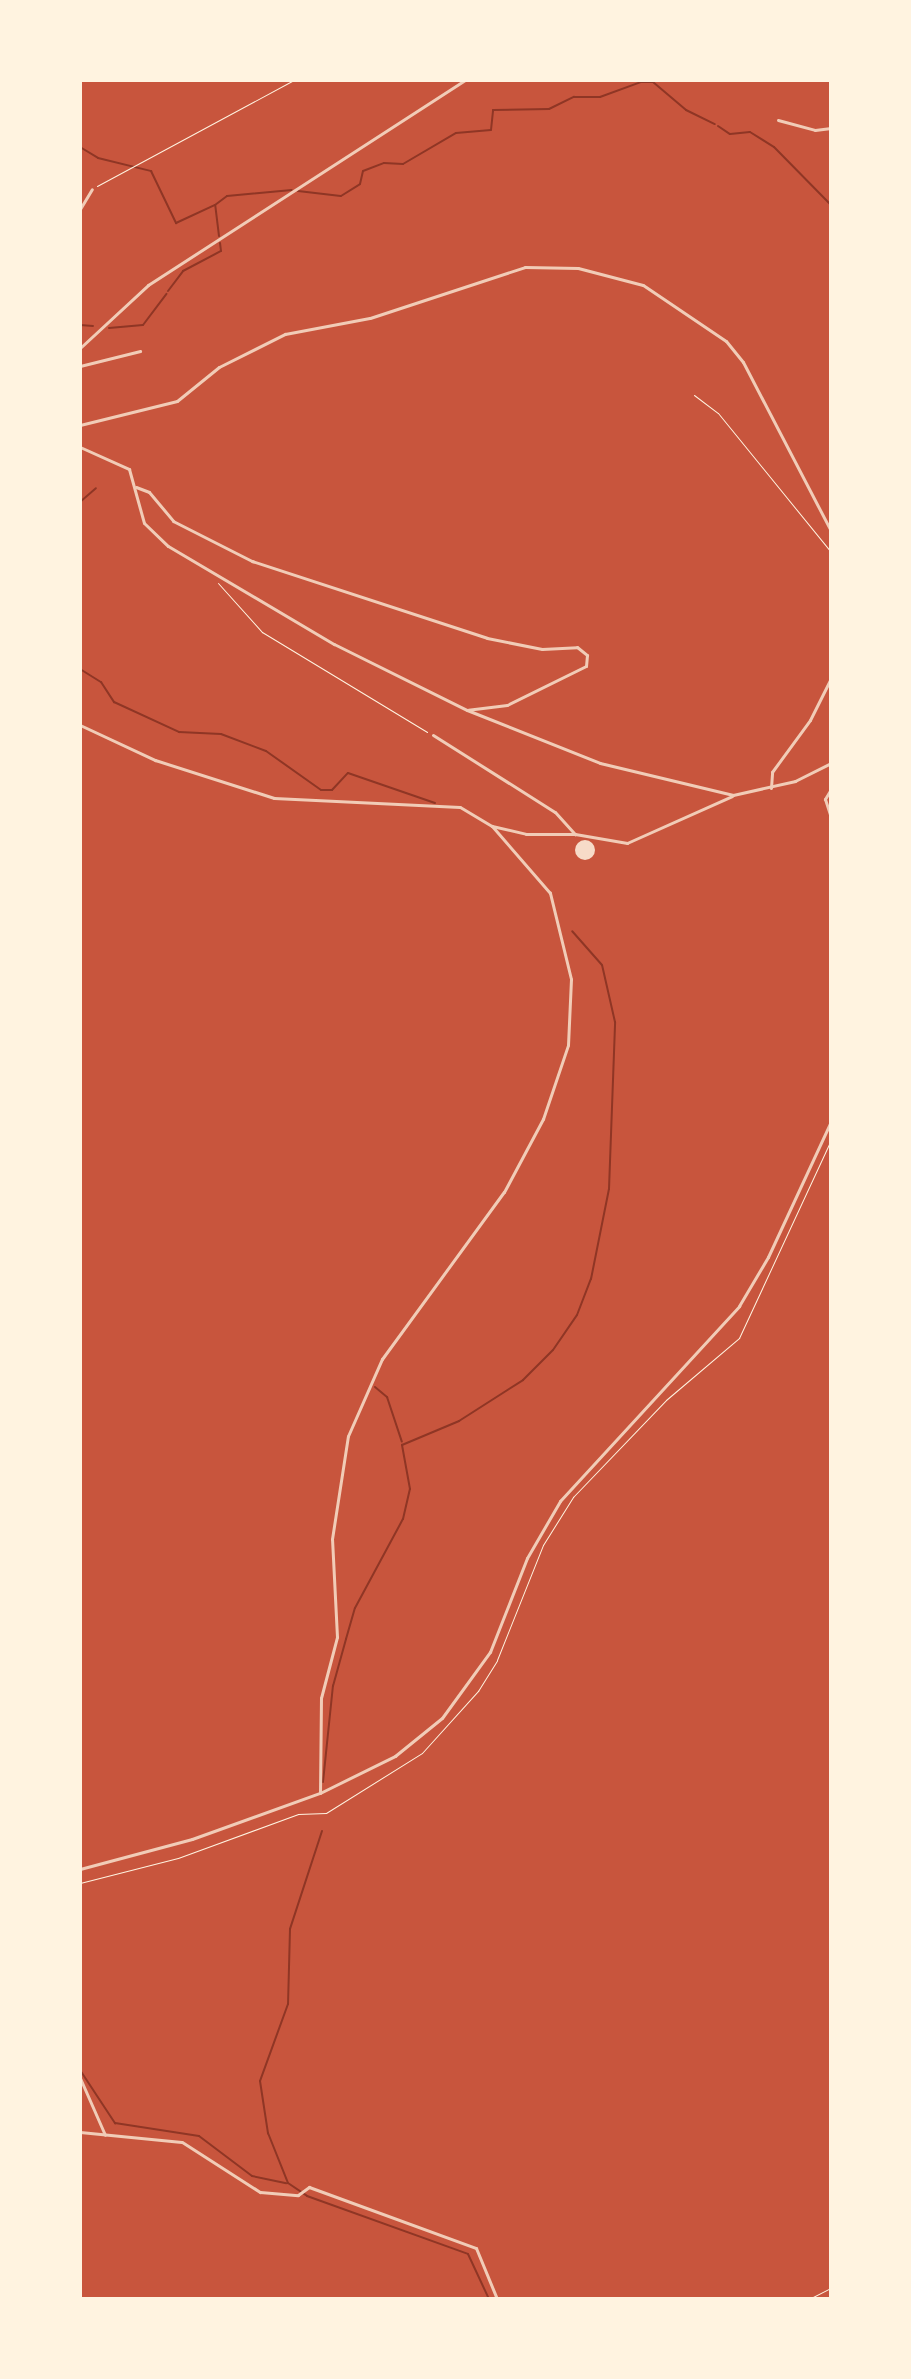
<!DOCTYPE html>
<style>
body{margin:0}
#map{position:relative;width:911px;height:2379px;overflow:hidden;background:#c8553d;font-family:"Source Serif 4",serif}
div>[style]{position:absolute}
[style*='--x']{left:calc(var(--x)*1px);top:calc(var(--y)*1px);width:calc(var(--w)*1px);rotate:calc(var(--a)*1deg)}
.stream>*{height:2px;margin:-1px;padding:0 1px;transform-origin:1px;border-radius:1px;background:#8f3625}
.building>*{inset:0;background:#f7dbc8}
.round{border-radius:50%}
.path>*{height:1px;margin:-0.5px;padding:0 0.5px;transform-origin:0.5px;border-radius:0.5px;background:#fff3e0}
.minor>*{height:3px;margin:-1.5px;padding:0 1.5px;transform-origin:1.5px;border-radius:1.5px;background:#f1ccb7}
.tertiary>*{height:3px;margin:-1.5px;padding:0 1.5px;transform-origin:1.5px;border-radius:1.5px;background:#f1ccb7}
span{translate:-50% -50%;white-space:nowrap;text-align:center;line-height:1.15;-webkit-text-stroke:7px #fff3e0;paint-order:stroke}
.frame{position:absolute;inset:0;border:82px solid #fff3e0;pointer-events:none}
</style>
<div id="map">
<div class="stream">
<i style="--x:718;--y:126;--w:14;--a:34"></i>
<i style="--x:730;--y:134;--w:20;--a:-6"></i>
<i style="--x:750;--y:132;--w:28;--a:32"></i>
<i style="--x:774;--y:147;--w:81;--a:45.5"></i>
<i style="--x:80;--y:147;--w:21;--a:31"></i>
<i style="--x:98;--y:158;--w:55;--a:13.8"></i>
<i style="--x:151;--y:171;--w:58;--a:64.3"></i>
<i style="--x:176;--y:223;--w:43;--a:-24.8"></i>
<i style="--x:298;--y:191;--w:43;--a:6.6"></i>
<i style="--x:341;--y:196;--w:22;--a:-32"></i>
<i style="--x:360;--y:184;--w:13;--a:-77"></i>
<i style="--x:363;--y:171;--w:22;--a:-21"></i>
<i style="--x:384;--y:163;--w:19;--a:3"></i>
<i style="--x:403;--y:164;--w:61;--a:-30.3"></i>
<i style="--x:456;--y:133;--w:35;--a:-5"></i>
<i style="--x:491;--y:130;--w:20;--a:-84"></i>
<i style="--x:493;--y:110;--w:56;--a:-1"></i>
<i style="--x:549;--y:109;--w:28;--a:-26"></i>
<i style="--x:574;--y:97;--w:26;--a:0"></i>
<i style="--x:600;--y:97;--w:44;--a:-20.1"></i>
<i style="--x:641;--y:82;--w:12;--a:0"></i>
<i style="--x:653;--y:82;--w:43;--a:40.3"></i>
<i style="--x:686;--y:110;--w:32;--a:26"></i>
<i style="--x:219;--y:236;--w:31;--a:-97"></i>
<i style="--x:215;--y:205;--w:15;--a:-37"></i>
<i style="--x:227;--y:196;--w:65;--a:-5.3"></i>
<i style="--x:168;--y:291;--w:25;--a:-53"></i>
<i style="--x:183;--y:271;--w:43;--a:-27.8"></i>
<i style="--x:221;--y:251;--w:8;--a:-97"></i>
<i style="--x:80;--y:325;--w:13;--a:4"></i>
<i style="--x:109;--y:328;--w:34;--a:-5"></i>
<i style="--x:143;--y:325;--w:39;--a:-53"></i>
<i style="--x:80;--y:502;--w:21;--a:-41"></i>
<i style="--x:80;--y:669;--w:25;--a:32"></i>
<i style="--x:101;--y:682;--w:24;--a:57"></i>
<i style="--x:114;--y:702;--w:72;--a:24.8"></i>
<i style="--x:179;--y:732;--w:42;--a:2.7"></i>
<i style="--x:221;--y:734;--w:48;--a:20.7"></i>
<i style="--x:266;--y:751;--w:67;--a:35.3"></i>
<i style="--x:321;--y:790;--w:11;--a:0"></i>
<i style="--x:332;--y:790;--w:23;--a:-47"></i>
<i style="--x:348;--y:773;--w:92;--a:19"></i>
<i style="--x:375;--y:1387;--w:16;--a:40"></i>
<i style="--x:387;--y:1397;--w:47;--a:71.6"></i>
<i style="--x:323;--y:1782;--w:97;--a:-84.1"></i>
<i style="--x:333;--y:1686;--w:49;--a:-74.5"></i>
<i style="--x:346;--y:1639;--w:32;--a:-74"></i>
<i style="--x:355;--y:1608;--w:101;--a:-61.7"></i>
<i style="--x:403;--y:1519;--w:31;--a:-77"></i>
<i style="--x:410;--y:1489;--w:45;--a:-100.3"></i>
<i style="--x:402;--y:1445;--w:62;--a:-22.8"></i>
<i style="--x:459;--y:1421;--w:76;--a:-32.6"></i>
<i style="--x:523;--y:1380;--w:42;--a:-45"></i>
<i style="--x:553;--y:1350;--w:42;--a:-55.6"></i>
<i style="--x:577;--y:1315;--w:39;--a:-69"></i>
<i style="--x:591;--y:1279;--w:92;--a:-78.7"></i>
<i style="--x:609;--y:1189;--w:167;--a:-87.9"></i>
<i style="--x:615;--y:1022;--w:58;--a:-102.8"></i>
<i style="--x:602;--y:965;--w:45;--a:-131.4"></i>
<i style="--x:322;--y:1831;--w:103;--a:108.1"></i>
<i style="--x:290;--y:1929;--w:75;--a:91.5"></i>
<i style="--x:288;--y:2004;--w:82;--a:110"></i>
<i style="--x:260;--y:2081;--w:53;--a:81.3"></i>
<i style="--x:268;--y:2133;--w:54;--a:68.2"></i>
<i style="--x:288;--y:2183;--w:23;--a:34"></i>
<i style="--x:307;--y:2196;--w:171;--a:19.8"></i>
<i style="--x:468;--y:2254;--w:50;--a:65"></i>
<i style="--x:80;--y:2070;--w:64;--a:56.6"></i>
<i style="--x:115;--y:2123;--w:85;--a:8.8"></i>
<i style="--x:199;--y:2136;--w:66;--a:37"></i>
<i style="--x:252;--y:2176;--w:35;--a:12"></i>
</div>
<div class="building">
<i class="round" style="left:575px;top:840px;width:20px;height:20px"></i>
</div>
<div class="path">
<i style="--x:97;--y:186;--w:224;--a:-28.3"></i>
<i style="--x:694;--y:395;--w:30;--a:37"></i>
<i style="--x:718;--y:413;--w:179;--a:50.9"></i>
<i style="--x:218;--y:583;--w:66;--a:48.1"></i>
<i style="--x:262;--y:632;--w:193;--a:31.2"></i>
<i style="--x:80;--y:1883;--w:101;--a:-14.3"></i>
<i style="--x:178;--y:1858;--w:128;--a:-20.1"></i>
<i style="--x:298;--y:1814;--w:28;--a:-2"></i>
<i style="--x:326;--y:1813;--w:113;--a:-32"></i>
<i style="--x:422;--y:1753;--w:84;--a:-47.9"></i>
<i style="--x:478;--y:1691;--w:36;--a:-58"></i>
<i style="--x:497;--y:1660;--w:124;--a:-68.2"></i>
<i style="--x:543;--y:1545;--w:57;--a:-58"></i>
<i style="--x:573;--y:1497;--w:134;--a:-46.2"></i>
<i style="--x:666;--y:1400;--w:96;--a:-40.3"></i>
<i style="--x:739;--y:1338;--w:218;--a:-65.1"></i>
<i style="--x:809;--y:2299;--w:25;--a:-27"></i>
</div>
<div class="minor">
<i style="--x:778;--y:120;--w:38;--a:15"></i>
<i style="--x:815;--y:130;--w:16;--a:-7"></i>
<i style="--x:80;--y:209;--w:23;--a:-59"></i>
<i style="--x:80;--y:348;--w:93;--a:-42.8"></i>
<i style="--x:148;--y:285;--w:378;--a:-32.9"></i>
<i style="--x:80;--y:366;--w:62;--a:-14"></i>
<i style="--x:80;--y:425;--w:100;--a:-13.9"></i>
<i style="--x:177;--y:401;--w:54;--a:-39"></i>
<i style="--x:219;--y:367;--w:74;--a:-26.6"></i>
<i style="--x:285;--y:334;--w:86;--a:-10.7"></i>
<i style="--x:370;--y:318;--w:163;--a:-18.2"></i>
<i style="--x:525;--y:267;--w:53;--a:1.1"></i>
<i style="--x:578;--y:268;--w:67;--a:14.7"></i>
<i style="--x:643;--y:285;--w:100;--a:34"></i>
<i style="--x:726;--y:341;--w:27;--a:51"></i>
<i style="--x:743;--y:362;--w:191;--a:62.5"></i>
<i style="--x:136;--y:487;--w:14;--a:21"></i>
<i style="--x:149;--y:492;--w:38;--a:50"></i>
<i style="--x:173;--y:521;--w:89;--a:26.9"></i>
<i style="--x:252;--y:561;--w:247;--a:18.1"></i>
<i style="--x:487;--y:638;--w:56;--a:11.3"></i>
<i style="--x:542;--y:649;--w:35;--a:-3"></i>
<i style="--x:577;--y:647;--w:13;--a:39"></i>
<i style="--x:587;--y:655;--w:11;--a:95"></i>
<i style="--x:586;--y:666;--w:88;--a:153.7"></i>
<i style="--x:507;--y:705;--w:39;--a:173"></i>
<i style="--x:80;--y:725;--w:83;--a:25"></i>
<i style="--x:155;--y:760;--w:125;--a:17.7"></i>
<i style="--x:274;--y:798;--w:186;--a:2.8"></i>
<i style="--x:460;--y:807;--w:37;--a:31"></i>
<i style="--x:492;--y:826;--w:35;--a:13"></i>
<i style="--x:526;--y:834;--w:49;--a:0"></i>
<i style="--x:575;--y:834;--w:53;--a:9.8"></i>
<i style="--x:627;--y:843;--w:115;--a:-24.1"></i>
<i style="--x:433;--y:735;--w:144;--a:32.3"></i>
<i style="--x:555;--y:812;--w:30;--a:48"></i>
<i style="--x:771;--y:788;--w:16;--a:-86"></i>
<i style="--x:772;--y:772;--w:64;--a:-53.8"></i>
<i style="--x:810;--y:720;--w:47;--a:-63.4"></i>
<i style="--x:831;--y:789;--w:12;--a:121"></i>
<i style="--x:825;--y:799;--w:19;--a:72"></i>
<i style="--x:320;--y:1793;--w:95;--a:-89.4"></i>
<i style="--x:321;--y:1698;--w:63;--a:-75.3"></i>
<i style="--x:337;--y:1637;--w:98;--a:-92.9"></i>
<i style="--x:332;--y:1539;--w:104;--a:-81.2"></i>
<i style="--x:348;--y:1436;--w:84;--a:-66.2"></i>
<i style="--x:382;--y:1359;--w:207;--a:-53.9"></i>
<i style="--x:504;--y:1192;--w:83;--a:-61.9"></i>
<i style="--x:543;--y:1119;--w:78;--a:-71.3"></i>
<i style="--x:568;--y:1045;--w:66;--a:-87.4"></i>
<i style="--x:571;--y:979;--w:89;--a:-103.7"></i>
<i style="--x:550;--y:893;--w:89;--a:-130.9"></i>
<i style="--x:80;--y:2078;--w:62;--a:66.3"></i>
<i style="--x:80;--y:2132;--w:102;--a:5.6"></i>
<i style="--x:182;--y:2142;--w:93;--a:32.7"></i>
<i style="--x:260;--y:2192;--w:38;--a:5"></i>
<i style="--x:298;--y:2195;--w:14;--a:-36"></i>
<i style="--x:309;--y:2187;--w:178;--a:20.1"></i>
<i style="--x:476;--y:2248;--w:55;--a:67.6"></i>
</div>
<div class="tertiary">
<i style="--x:80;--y:447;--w:54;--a:24.2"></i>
<i style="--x:129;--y:469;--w:56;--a:74.5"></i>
<i style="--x:144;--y:523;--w:33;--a:44"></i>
<i style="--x:168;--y:546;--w:193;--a:30.6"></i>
<i style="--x:334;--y:644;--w:148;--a:26.4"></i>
<i style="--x:467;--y:710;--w:143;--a:21.7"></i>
<i style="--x:600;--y:763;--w:137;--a:13.5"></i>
<i style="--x:733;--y:795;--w:64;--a:-12.7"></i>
<i style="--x:795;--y:781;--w:40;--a:-26.6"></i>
<i style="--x:80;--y:1869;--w:116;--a:-15"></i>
<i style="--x:192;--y:1839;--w:136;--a:-19.8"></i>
<i style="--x:320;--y:1793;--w:84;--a:-26.3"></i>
<i style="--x:395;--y:1756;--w:60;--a:-39"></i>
<i style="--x:442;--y:1718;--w:82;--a:-54"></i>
<i style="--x:490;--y:1652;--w:101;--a:-68.5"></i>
<i style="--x:527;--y:1558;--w:66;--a:-59.9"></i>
<i style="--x:560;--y:1501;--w:265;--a:-47.4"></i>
<i style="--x:739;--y:1306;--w:57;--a:-59.4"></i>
<i style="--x:768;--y:1257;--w:150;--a:-65.1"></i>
</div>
<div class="frame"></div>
</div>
